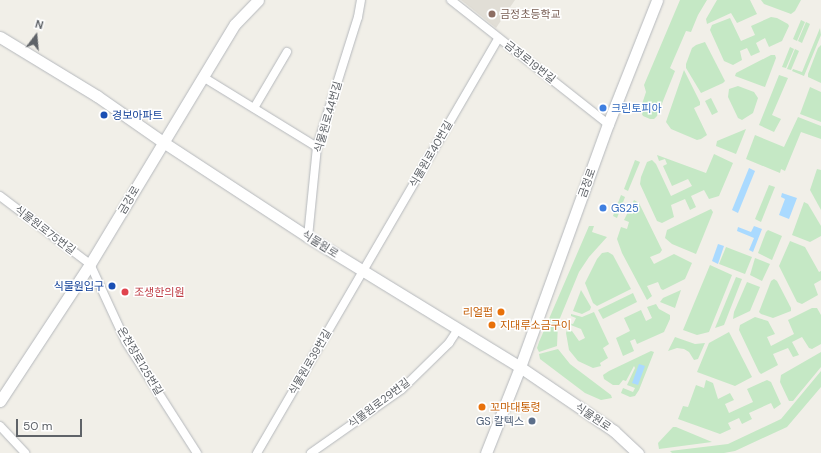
<!DOCTYPE html>
<meta charset="utf-8">
<style>
body{margin:0}
#map{position:relative;width:821px;height:453px;overflow:hidden;background:#f1efe8;font-family:"DM Sans","Noto Sans KR",sans-serif}
div>[style]{position:absolute}
[style*='--x']{left:calc(var(--x)*1px);top:calc(var(--y)*1px);width:calc(var(--w)*1px);rotate:calc(var(--a)*1deg)}
.education>*{inset:0;background:#e1ded6}
.green>*{inset:0;background:#c5e8c5}
.water>*{inset:0;background:#aadaff}
.roads{filter:drop-shadow(0 0 1px #b5b8bc) drop-shadow(0 0 1px #b5b8bc)}
.street>*{height:8px;margin:-4px;padding:0 4px;transform-origin:4px;border-radius:4px;background:#fff}
.secondary>*{height:11px;margin:-5.5px;padding:0 5.5px;transform-origin:5.5px;border-radius:5.5px;background:#fff}
.dots>*{width:11px;height:11px;translate:-50% -50%;box-sizing:border-box;border:2px solid #fff;border-radius:50%}
span{translate:-50% -50%;white-space:nowrap;text-align:center;line-height:1.15;-webkit-text-stroke:3px #fff;paint-order:stroke}
.education-label{font-size:11px;color:#785e54}
.left{translate:0 -50%;text-align:left}
.street-label{font-size:11px;color:#5f6368}
.shop-label{font-size:11px;color:#366cbe}
.transit-label{font-size:11px;color:#164399}
.right{translate:-100% -50%;text-align:right}
.health-label{font-size:11px;color:#be3a42}
.food-label{font-size:11px;color:#c56008}
.service-label{font-size:11px;color:#4e5e75}
.north{position:absolute;left:16px;top:16px;width:40px;height:40px;-webkit-text-stroke:3px #fff;paint-order:stroke;rotate:16deg;font-size:11px;font-weight:700;line-height:16px;text-align:center;color:#5f6368}
.north::after{content:'';display:block;margin:auto;width:14px;height:18px;background:#5f6368;clip-path:polygon(50% 0,100% 100%,50% 72%,0 100%)}
.scale{position:absolute;left:16px;top:419px;width:66px;height:18px;box-sizing:border-box;border:2px solid #5f6368;border-top:0;padding-left:5px;font-size:12px;line-height:14px;white-space:nowrap;color:#5f6368;-webkit-text-stroke:3px #fff;paint-order:stroke}
</style>
<div id="map">
<div class="education">
<i style="clip-path:polygon(461px 0,515px 0,496px 28px)"></i>
</div>
<div class="green">
<i style="clip-path:polygon(680px 0,707px 0,698px 15px,691px 32px,686px 31px,670px 68px,675px 71px,657px 116px,654px 119px,650px 119px,643px 116px,640px 110px,646px 92px,644px 85px)"></i>
<i style="clip-path:polygon(717px 0,750px 0,757px 14px,737px 23px,731px 13px,707px 24px,706px 19px)"></i>
<i style="clip-path:polygon(761px 0,801px 0,795px 11px,791px 14px,764px 4px)"></i>
<i style="clip-path:polygon(771px 17px,777px 18px,788px 24px,789px 26px,782px 41px,769px 47px,765px 38px,756px 43px,760px 52px,751px 56px,747px 48px,740px 51px,742px 60px,733px 65px,724px 61px,710px 30px,712px 25px,730px 18px,741px 41px,755px 35px,751px 26px)"></i>
<i style="clip-path:polygon(801px 20px,805px 22px,797px 41px,793px 39px)"></i>
<i style="clip-path:polygon(806px 22px,810px 24px,802px 43px,798px 41px)"></i>
<i style="clip-path:polygon(820px 28px,821px 35px,804px 76px,792px 71px,793px 69px,802px 72px)"></i>
<i style="clip-path:polygon(705px 42px,725px 81px,723px 83px,701px 93px,686px 68px,686px 64px,692px 48px,696px 45px)"></i>
<i style="clip-path:polygon(821px 45px,821px 83px,808px 77px,808px 74px,818px 48px)"></i>
<i style="clip-path:polygon(790px 47px,794px 49px,786px 68px,782px 67px)"></i>
<i style="clip-path:polygon(795px 49px,799px 51px,791px 70px,787px 69px)"></i>
<i style="clip-path:polygon(771px 55px,775px 55px,776px 58px,765px 87px,735px 76px,736px 73px)"></i>
<i style="clip-path:polygon(684px 70px,700px 102px,700px 105px,694px 108px,707px 135px,701px 139px,697px 140px,671px 129px,666px 122px)"></i>
<i style="clip-path:polygon(779px 75px,788px 78px,772px 115px,781px 119px,774px 132px,759px 125px)"></i>
<i style="clip-path:polygon(738px 86px,754px 92px,758px 98px,753px 113px,742px 120px,738px 118px,728px 97px,729px 89px)"></i>
<i style="clip-path:polygon(810px 87px,821px 92px,821px 122px,800px 114px)"></i>
<i style="clip-path:polygon(711px 98px,718px 112px,712px 115px,705px 101px)"></i>
<i style="clip-path:polygon(798px 117px,821px 126px,821px 139px,801px 132px,785px 171px,781px 169px,780px 173px,746px 159px,755px 135px,784px 147px)"></i>
<i style="clip-path:polygon(746px 129px,736px 154px,716px 146px,717px 141px)"></i>
<i style="clip-path:polygon(714px 154px,733px 163px,719px 196px,709px 199px,704px 190px,691px 196px,696px 207px,690px 210px,685px 199px,671px 205px,674px 217px,662px 223px,657px 221px,640px 184px,641px 177px,647px 162px,652px 160px,656px 164px,671px 196px,692px 186px,688px 179px,672px 186px,663px 166px,667px 164px,665px 159px,659px 161px,657px 155px,706px 173px)"></i>
<i style="clip-path:polygon(635px 160px,640px 162px,628px 191px,624px 189px)"></i>
<i style="clip-path:polygon(817px 169px,821px 170px,821px 210px,810px 190px)"></i>
<i style="clip-path:polygon(769px 185px,775px 187px,761px 222px,755px 219px)"></i>
<i style="clip-path:polygon(621px 195px,625px 197px,617px 218px,613px 216px)"></i>
<i style="clip-path:polygon(634px 200px,639px 203px,662px 250px,660px 253px,650px 257px,654px 264px,674px 254px,692px 263px,685px 279px,663px 290px,661px 289px,658px 282px,647px 286px,652px 296px,647px 300px,622px 253px,617px 239px,621px 227px,627px 229px,629px 222px,624px 220px)"></i>
<i style="clip-path:polygon(804px 202px,808px 204px,821px 226px,821px 236px,810px 242px,792px 235px)"></i>
<i style="clip-path:polygon(711px 209px,713px 212px,696px 254px,672px 244px,665px 238px,667px 230px)"></i>
<i style="clip-path:polygon(589px 226px,594px 226px,592px 232px,607px 237px,589px 257px,579px 272px,558px 323px,557px 346px,539px 352px,537px 348px,539px 342px)"></i>
<i style="clip-path:polygon(768px 230px,782px 236px,772px 260px,758px 253px,766px 232px)"></i>
<i style="clip-path:polygon(790px 241px,805px 247px,819px 272px,821px 271px,821px 280px,814px 284px,818px 295px,802px 304px,797px 302px,779px 266px)"></i>
<i style="clip-path:polygon(726px 247px,752px 257px,745px 274px,719px 264px)"></i>
<i style="clip-path:polygon(608px 252px,613px 255px,631px 289px,597px 306px,593px 303px,585px 283px,597px 259px,602px 253px)"></i>
<i style="clip-path:polygon(755px 258px,770px 264px,762px 281px,750px 275px)"></i>
<i style="clip-path:polygon(710px 265px,732px 275px,709px 332px,697px 335px,683px 330px)"></i>
<i style="clip-path:polygon(736px 277px,742px 279px,724px 325px,715px 328px)"></i>
<i style="clip-path:polygon(774px 279px,777px 281px,791px 308px,791px 311px,773px 318px,761px 314px,759px 312px,771px 281px)"></i>
<i style="clip-path:polygon(747px 282px,760px 287px,750px 311px,733px 319px,734px 312px)"></i>
<i style="clip-path:polygon(581px 290px,591px 307px,590px 310px,582px 314px,573px 311px)"></i>
<i style="clip-path:polygon(681px 290px,675px 308px,660px 302px,663px 298px)"></i>
<i style="clip-path:polygon(633px 293px,637px 302px,603px 319px,598px 310px)"></i>
<i style="clip-path:polygon(656px 304px,659px 309px,670px 315px,670px 319px,664px 332px,637px 344px,635px 339px,630px 341px,634px 351px,623px 356px,616px 338px,630px 331px,624px 318px,641px 310px,646px 321px,652px 318px,647px 307px)"></i>
<i style="clip-path:polygon(812px 308px,817px 308px,821px 315px,821px 344px,812px 349px,809px 348px,802px 337px,792px 342px,799px 355px,793px 357px,788px 348px,773px 354px,778px 365px,761px 374px,759px 372px,739px 330px,740px 325px,755px 317px,768px 321px,775px 334px,767px 337px,771px 346px,794px 334px,788px 320px)"></i>
<i style="clip-path:polygon(594px 312px,609px 344px,603px 348px,608px 358px,600px 363px,601px 366px,593px 368px,578px 361px,569px 350px,566px 333px,567px 330px,572px 331px,579px 341px,585px 338px,581px 329px,568px 324px,568px 323px,573px 324px,576px 318px,571px 316px,571px 314px,582px 317px)"></i>
<i style="clip-path:polygon(729px 332px,752px 377px,735px 386px,697px 372px,709px 343px)"></i>
<i style="clip-path:polygon(675px 337px,695px 344px,705px 343px,698px 359px,694px 360px,689px 352px,684px 349px,677px 348px,668px 351px)"></i>
<i style="clip-path:polygon(558px 349px,570px 364px,611px 395px,612px 398px,601px 400px,585px 393px,540px 359px,539px 354px)"></i>
<i style="clip-path:polygon(651px 351px,654px 352px,639px 390px,635px 396px,630px 397px,621px 393px,623px 388px,633px 392px,635px 388px,627px 385px,635px 368px,634px 366px,626px 381px,623px 380px,619px 385px,613px 385px,604px 379px,603px 375px,609px 371px)"></i>
<i style="clip-path:polygon(821px 352px,821px 367px,797px 396px,793px 401px,789px 401px,780px 382px,781px 375px)"></i>
<i style="clip-path:polygon(821px 371px,821px 387px,787px 427px,735px 451px,724px 453px,672px 453px,670px 451px,728px 444px,781px 419px)"></i>
<i style="clip-path:polygon(706px 380px,713px 383px,718px 399px,730px 393px,734px 400px,725px 404px,729px 413px,753px 402px,747px 389px,767px 380px,771px 382px,781px 404px,774px 409px,771px 403px,749px 413px,752px 419px,742px 424px,739px 418px,728px 423px,731px 429px,720px 434px,678px 419px,683px 406px,688px 407px,696px 385px,704px 388px)"></i>
<i style="clip-path:polygon(673px 427px,676px 427px,712px 442px,659px 449px,658px 443px)"></i>
</div>
<div class="water">
<i style="clip-path:polygon(749px 168px,755px 171px,738px 213px,732px 210px)"></i>
<i style="clip-path:polygon(782px 193px,797px 198px,789px 219px,779px 215px,785px 199px,781px 197px)"></i>
<i style="clip-path:polygon(754px 226px,762px 229px,753px 252px,749px 250px,754px 238px,737px 231px,738px 227px,751px 232px)"></i>
<i style="clip-path:polygon(718px 244px,724px 246px,718px 264px,712px 261px)"></i>
<i style="clip-path:polygon(639px 364px,645px 366px,638px 385px,632px 383px)"></i>
</div>
<div class="roads">
<div class="street">
<i style="--x:451;--y:0;--w:200;--a:38.3"></i>
<i style="--x:203;--y:77;--w:134;--a:31.6"></i>
<i style="--x:254;--y:108;--w:65;--a:-59.5"></i>
<i style="--x:0;--y:196;--w:113;--a:37.1"></i>
<i style="--x:90;--y:264;--w:86;--a:65.2"></i>
<i style="--x:126;--y:342;--w:132;--a:57.4"></i>
<i style="--x:308;--y:237;--w:90;--a:-84.3"></i>
<i style="--x:317;--y:147;--w:136;--a:-72.5"></i>
<i style="--x:358;--y:17;--w:17;--a:-80"></i>
<i style="--x:0;--y:426;--w:37;--a:47"></i>
<i style="--x:257;--y:453;--w:480;--a:-59.8"></i>
<i style="--x:311;--y:453;--w:111;--a:-35.1"></i>
<i style="--x:402;--y:389;--w:66;--a:-44.4"></i>
<i style="--x:449;--y:343;--w:17;--a:-57"></i>
</div>
<div class="secondary">
<i style="--x:0;--y:37;--w:114;--a:31.3"></i>
<i style="--x:97;--y:96;--w:80;--a:34.9"></i>
<i style="--x:163;--y:142;--w:173;--a:33.2"></i>
<i style="--x:308;--y:237;--w:249;--a:31.5"></i>
<i style="--x:520;--y:367;--w:114;--a:34.2"></i>
<i style="--x:614;--y:431;--w:33;--a:43"></i>
<i style="--x:0;--y:401;--w:164;--a:-56.7"></i>
<i style="--x:90;--y:264;--w:280;--a:-58.9"></i>
<i style="--x:235;--y:24;--w:33;--a:-46"></i>
<i style="--x:486;--y:453;--w:92;--a:-68.4"></i>
<i style="--x:520;--y:367;--w:258;--a:-70.1"></i>
<i style="--x:608;--y:124;--w:133;--a:-68.4"></i>
</div>
</div>
<div class="dots">
<i style="left:492px;top:14px;background:#8d6e63"></i>
<i style="left:603px;top:108px;background:#3f7fe0"></i>
<i style="left:104px;top:115px;background:#1a4fb4"></i>
<i style="left:603px;top:208px;background:#3f7fe0"></i>
<i style="left:112px;top:286px;background:#1a4fb4"></i>
<i style="left:125px;top:292px;background:#e0444e"></i>
<i style="left:501px;top:312px;background:#e8710a"></i>
<i style="left:492px;top:325px;background:#e8710a"></i>
<i style="left:482px;top:407px;background:#e8710a"></i>
<i style="left:532px;top:421px;background:#5c6f8a"></i>
</div>
<div class="education-label">
<span class="left" style="left:500px;top:14px">금정초등학교</span>
</div>
<div class="street-label">
<span style="left:530px;top:62px;rotate:38deg">금정로19번길</span>
<span style="left:328px;top:117px;rotate:-74deg">식물원로44번길</span>
<span style="left:431px;top:154px;rotate:-60deg">식물원로40번길</span>
<span style="left:587px;top:183px;rotate:-70deg">금정로</span>
<span style="left:129px;top:200px;rotate:-59deg">금강로</span>
<span style="left:45px;top:230px;rotate:37deg">식물원로75번길</span>
<span style="left:320px;top:244px;rotate:32deg">식물원로</span>
<span style="left:140px;top:361px;rotate:59deg">온천장로125번길</span>
<span style="left:310px;top:362px;rotate:-60deg">식물원로39번길</span>
<span style="left:379px;top:403px;rotate:-37deg">식물원로29번길</span>
<span style="left:593px;top:417px;rotate:34deg">식물원로</span>
</div>
<div class="shop-label">
<span class="left" style="left:611px;top:108px">크린토피아</span>
<span class="left" style="left:611px;top:208px">GS25</span>
</div>
<div class="transit-label">
<span class="left" style="left:112px;top:115px">경보아파트</span>
<span class="right" style="left:104px;top:286px">식물원입구</span>
</div>
<div class="health-label">
<span class="left" style="left:134px;top:292px">조생한의원</span>
</div>
<div class="food-label">
<span class="right" style="left:493px;top:312px">리얼펍</span>
<span class="left" style="left:500px;top:325px">지대루소금구이</span>
<span class="left" style="left:490px;top:407px">꼬마대통령</span>
</div>
<div class="service-label">
<span class="right" style="left:524px;top:421px">GS 칼텍스</span>
</div>
<div class="north">N</div>
<div class="scale">50 m</div>
</div>
